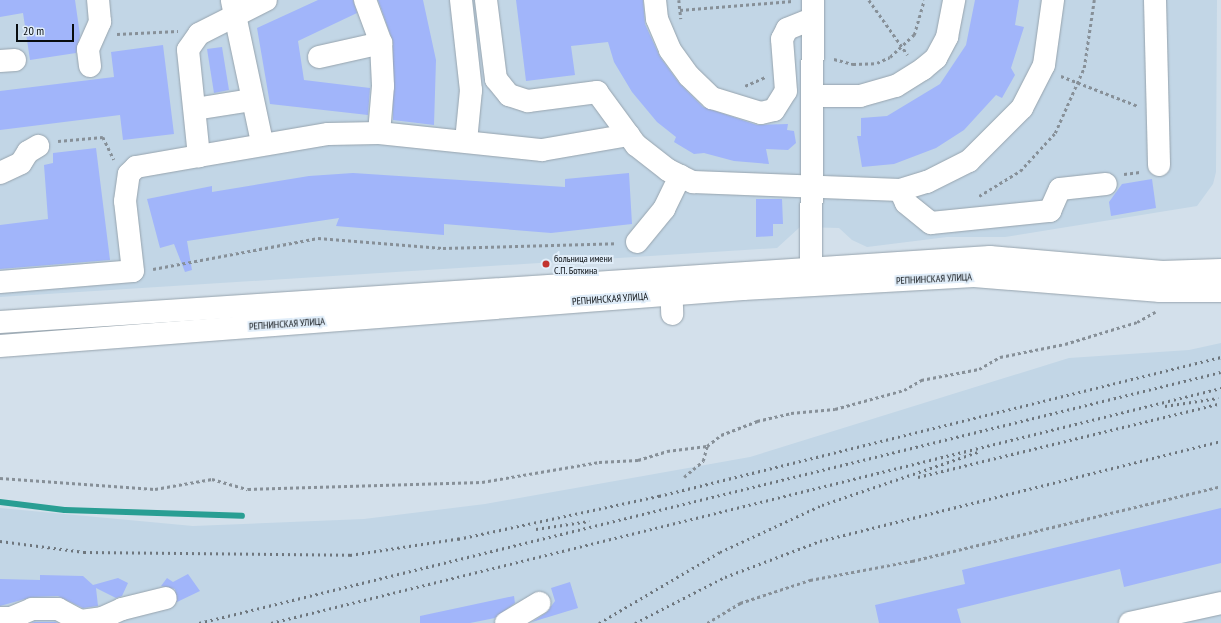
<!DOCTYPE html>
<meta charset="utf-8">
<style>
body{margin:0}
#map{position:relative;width:1221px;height:623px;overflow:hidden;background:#d3e0eb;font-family:"PT Sans Narrow",sans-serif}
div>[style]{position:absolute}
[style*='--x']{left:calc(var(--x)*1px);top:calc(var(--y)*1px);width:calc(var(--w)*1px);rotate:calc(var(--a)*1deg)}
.built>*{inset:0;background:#c2d6e6}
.stream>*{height:6px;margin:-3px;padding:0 3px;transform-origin:3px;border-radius:3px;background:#299e93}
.building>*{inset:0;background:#a1b5fa}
.path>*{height:2.5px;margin-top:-1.25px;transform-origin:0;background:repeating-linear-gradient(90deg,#879098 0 3px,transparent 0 6px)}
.roads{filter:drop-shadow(0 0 1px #96a3ad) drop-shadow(0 0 1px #96a3ad)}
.minor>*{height:22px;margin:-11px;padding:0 11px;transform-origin:11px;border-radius:11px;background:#fff}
.rail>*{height:3px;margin-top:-1.5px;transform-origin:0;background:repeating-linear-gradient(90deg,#6e767d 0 2px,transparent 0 6px)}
.dots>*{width:11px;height:11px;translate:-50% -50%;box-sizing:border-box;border:2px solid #e0edf9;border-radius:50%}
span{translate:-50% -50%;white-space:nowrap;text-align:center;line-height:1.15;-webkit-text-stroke:4px #e0edf9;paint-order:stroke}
.poi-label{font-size:10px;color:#080c0f}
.left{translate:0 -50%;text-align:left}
.street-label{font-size:10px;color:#080c0f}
.scale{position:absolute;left:16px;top:24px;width:58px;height:18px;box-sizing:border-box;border:2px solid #080c0f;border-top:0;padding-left:5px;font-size:12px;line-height:14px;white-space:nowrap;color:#080c0f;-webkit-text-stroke:3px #e0edf9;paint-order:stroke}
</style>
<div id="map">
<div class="built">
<i style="clip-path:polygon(0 0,1217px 0,1216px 172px,1213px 184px,1197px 206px,1005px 237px,947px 237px,867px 247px,852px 240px,839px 228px,800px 227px,777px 248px,0 297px)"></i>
<i style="clip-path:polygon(1221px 343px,1221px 623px,0 623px,0 508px,193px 526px,364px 519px,485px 504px,750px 457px,1069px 358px,1189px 350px)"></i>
</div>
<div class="stream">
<i style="--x:0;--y:502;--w:65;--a:7"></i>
<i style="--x:65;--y:510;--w:177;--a:1.9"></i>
</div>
<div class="building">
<i style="clip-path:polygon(0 0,75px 0,80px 35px,76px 53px,30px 60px,23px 13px,0 17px)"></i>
<i style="clip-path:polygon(318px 0,353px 0,357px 13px,298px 41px,304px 80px,370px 88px,368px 115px,270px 104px,257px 28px)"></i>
<i style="clip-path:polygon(378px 0,423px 0,436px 60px,434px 125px,393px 120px,393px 42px)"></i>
<i style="clip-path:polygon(516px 0,643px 0,645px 24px,660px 57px,679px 83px,703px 107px,757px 125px,788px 124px,787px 130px,794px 131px,796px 143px,788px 150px,766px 149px,769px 164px,734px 161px,704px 153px,694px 154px,674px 142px,676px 137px,657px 122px,632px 92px,614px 62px,608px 42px,571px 46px,575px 75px,526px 81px)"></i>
<i style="clip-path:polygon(975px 0,1019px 0,1015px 25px,1024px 27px,1011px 68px,1015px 75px,1002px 98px,996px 95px,964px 130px,936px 148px,894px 164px,862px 167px,857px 136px,861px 136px,861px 118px,887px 116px,940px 84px,966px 45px)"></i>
<i style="clip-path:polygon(163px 45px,174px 134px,123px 140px,120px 115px,0 130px,0 91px,114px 77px,111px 52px)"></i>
<i style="clip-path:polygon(222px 47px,229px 90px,214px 93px,207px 49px)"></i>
<i style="clip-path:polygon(96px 148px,110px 260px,0 269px,0 225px,48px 219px,44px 165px,53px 163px,53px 153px)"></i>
<i style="clip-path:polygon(353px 173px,565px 187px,565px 179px,629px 173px,632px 224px,551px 233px,444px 224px,444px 235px,336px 226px,339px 218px,187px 241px,192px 270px,185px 272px,174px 244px,160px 248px,147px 199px,212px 186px,212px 192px,309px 176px)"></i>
<i style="clip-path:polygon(1152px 179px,1156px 208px,1111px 216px,1109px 202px,1122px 184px)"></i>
<i style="clip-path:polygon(756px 199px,782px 199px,783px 224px,773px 224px,773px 236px,756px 237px)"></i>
<i style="clip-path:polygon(1221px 508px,1221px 563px,1124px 587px,1120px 569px,957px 609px,961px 623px,879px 623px,875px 605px,965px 584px,962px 570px)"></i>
<i style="clip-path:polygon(188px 574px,200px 591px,177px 602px,175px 589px,161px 586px,167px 578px,173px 582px)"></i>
<i style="clip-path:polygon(40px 575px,83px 576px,93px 585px,118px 578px,128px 583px,122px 596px,116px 598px,96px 588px,98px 606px,83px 608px,58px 596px,32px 597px,0 606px,0 579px,40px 580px)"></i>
<i style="clip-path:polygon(570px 582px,578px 608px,532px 622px,546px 613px,555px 601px,551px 588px)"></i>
<i style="clip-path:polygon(514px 596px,515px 603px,495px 618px,470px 623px,420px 623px,420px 616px)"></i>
<i style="clip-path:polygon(55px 622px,58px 623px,31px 623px,35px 622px)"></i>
</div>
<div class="path">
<i style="--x:679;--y:0;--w:19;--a:84"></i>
<i style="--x:869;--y:0;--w:67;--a:54.7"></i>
<i style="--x:680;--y:10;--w:113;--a:-4.6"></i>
<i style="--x:117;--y:34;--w:61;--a:-2.8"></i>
<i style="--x:834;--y:59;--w:20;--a:15"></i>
<i style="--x:853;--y:64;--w:24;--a:-2"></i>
<i style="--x:877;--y:63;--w:14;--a:-25"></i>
<i style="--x:890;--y:57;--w:33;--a:-43"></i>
<i style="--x:914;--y:35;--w:36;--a:-74"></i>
<i style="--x:1061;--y:76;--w:83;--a:21.3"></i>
<i style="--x:745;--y:86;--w:22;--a:-24"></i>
<i style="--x:58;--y:141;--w:45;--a:-5.1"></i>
<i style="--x:103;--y:137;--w:25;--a:64"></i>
<i style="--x:1124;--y:174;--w:16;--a:-7"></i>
<i style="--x:979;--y:196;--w:48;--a:-31.4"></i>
<i style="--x:1020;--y:171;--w:52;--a:-47.4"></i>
<i style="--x:1055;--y:133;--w:71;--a:-66"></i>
<i style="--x:1084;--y:68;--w:69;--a:-81.6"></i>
<i style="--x:153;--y:269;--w:168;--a:-10.6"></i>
<i style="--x:318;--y:238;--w:125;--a:4.6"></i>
<i style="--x:443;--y:248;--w:174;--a:-1.6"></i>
<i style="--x:684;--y:477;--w:25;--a:-40"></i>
<i style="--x:703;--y:461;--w:16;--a:-75"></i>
<i style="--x:0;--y:478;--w:155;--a:4.1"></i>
<i style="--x:155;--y:489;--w:58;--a:-10"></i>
<i style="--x:212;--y:479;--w:37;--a:16"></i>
<i style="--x:248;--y:489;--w:234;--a:-1.7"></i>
<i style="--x:482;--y:482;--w:119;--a:-9.7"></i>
<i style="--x:599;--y:462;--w:39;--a:-3"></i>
<i style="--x:638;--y:460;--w:30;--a:-17"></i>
<i style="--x:667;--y:451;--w:40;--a:-7.1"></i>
<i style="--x:707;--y:446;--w:18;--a:-38"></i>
<i style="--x:721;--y:435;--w:39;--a:-21"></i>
<i style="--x:757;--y:421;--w:35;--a:-13"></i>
<i style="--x:791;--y:413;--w:44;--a:-5.2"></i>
<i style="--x:835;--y:409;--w:72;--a:-15.4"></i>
<i style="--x:904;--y:390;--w:20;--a:-30"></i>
<i style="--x:921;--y:380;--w:59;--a:-10.7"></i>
<i style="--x:979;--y:369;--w:24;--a:-30"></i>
<i style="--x:1000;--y:357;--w:66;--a:-11.3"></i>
<i style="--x:1065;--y:344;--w:75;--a:-17"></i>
<i style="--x:1137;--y:322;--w:21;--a:-29"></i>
<i style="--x:707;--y:623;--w:39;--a:-31"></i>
<i style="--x:740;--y:603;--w:74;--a:-18.2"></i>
<i style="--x:810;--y:580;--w:104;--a:-10.6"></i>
<i style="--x:912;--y:561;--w:318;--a:-13.6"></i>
</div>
<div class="roads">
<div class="minor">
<i style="--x:266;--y:0;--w:75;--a:153.1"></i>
<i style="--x:199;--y:34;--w:19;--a:125"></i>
<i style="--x:188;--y:50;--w:107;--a:84.1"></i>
<i style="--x:199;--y:156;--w:131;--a:-9.7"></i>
<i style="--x:328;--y:134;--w:51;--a:-1.1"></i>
<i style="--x:379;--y:133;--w:164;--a:6"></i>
<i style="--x:542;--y:150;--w:88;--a:-9.8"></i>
<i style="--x:365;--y:0;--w:46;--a:69.6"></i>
<i style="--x:381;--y:43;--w:43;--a:87.3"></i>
<i style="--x:383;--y:86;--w:47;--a:94.9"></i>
<i style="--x:461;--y:0;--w:91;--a:83.7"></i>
<i style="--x:471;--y:90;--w:51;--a:95.6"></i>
<i style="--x:486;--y:0;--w:80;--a:82.8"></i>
<i style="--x:496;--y:79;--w:21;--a:51"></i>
<i style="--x:509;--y:95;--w:20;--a:18"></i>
<i style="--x:528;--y:101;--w:70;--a:-7.4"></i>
<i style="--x:597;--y:92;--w:66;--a:53.7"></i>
<i style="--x:636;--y:145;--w:41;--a:38"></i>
<i style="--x:668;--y:170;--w:28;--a:26"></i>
<i style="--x:693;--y:182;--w:207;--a:2.2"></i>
<i style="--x:900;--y:190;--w:14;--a:65"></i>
<i style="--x:906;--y:203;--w:32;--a:39"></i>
<i style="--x:931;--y:223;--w:120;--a:-5.8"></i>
<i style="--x:1050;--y:211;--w:24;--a:-66"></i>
<i style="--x:1060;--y:189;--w:46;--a:-6.2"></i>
<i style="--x:655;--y:0;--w:19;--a:84"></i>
<i style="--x:657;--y:19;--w:34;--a:67"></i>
<i style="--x:670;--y:50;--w:32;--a:54"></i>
<i style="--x:689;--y:76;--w:32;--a:44"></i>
<i style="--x:712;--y:98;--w:51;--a:17"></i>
<i style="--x:761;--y:113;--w:13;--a:-13"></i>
<i style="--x:774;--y:110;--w:22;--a:-58"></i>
<i style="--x:786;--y:91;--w:52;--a:-94.4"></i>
<i style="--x:782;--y:39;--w:11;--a:-63"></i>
<i style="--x:787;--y:29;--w:27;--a:-22"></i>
<i style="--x:1155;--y:0;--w:165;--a:88.6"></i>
<i style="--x:232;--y:1;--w:144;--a:78"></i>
<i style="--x:319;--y:57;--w:64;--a:-12.7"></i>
<i style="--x:0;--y:61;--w:15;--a:-4"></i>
<i style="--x:90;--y:66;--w:17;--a:-97"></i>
<i style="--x:88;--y:49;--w:30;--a:-66"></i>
<i style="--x:100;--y:22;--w:22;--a:-95"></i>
<i style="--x:813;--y:96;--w:47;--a:0"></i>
<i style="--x:860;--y:96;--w:37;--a:-16"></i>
<i style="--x:896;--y:86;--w:32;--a:-32"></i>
<i style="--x:923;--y:69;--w:17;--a:-40"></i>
<i style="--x:936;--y:58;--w:24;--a:-62"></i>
<i style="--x:947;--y:37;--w:38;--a:-79"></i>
<i style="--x:195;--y:109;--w:58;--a:-9"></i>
<i style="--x:0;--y:173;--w:23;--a:-25"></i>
<i style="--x:21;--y:163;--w:13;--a:-58"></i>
<i style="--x:28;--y:152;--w:12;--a:-31"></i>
<i style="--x:900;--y:190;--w:28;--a:-17"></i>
<i style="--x:927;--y:182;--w:47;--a:-26.6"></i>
<i style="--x:969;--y:161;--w:75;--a:-45"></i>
<i style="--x:1022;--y:108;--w:48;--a:-62.9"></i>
<i style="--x:1044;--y:65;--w:66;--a:-82.1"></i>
<i style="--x:637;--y:242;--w:43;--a:-50.7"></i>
<i style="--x:664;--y:209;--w:37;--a:-64"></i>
<i style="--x:811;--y:277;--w:277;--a:-89.6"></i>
<i style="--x:671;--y:279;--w:35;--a:88"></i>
<i style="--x:0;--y:282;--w:133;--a:-4.7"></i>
<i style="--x:133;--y:271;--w:70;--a:-96.5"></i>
<i style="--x:125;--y:201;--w:27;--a:-82"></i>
<i style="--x:129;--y:174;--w:10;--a:-45"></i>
<i style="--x:136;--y:167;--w:64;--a:-9.9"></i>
<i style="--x:0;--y:322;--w:992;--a:-3.76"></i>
<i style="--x:990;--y:257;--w:173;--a:5"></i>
<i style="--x:1162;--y:272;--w:59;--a:-1.9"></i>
<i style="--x:0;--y:346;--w:745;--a:-4.39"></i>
<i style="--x:743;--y:289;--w:231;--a:-3.2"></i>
<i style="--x:974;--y:276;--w:187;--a:4.6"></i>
<i style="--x:1160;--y:291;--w:61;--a:0"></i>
<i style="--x:0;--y:618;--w:11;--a:0"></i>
<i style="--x:11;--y:618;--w:23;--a:-23"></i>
<i style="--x:32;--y:609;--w:26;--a:0"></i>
<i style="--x:58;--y:609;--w:26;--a:28"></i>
<i style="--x:81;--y:621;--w:21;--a:-8"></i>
<i style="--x:102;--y:618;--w:22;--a:-24"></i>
<i style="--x:122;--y:609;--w:45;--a:-14"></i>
<i style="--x:506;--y:623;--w:39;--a:-31"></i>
<i style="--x:1130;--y:623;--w:93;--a:-12.4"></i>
</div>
</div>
<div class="rail">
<i style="--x:1165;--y:406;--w:54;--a:-8.6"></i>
<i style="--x:918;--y:477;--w:312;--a:-13.7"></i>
<i style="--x:536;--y:529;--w:54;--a:-8.6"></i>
<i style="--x:458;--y:539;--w:206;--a:-12.1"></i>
<i style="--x:659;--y:496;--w:579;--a:-13.89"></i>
<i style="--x:0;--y:541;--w:85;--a:7.5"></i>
<i style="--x:84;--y:552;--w:266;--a:0.6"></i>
<i style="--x:350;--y:555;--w:113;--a:-8.6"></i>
<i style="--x:199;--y:623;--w:1052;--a:-13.8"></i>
<i style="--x:271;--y:623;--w:979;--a:-13.89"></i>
<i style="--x:599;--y:623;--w:140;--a:-30.4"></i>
<i style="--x:720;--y:552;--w:112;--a:-24.7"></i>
<i style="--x:822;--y:505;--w:165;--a:-18.8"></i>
<i style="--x:635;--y:623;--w:101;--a:-27.1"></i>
<i style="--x:725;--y:577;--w:102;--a:-20.8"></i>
<i style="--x:820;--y:541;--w:413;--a:-14"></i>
</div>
<div class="dots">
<i style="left:546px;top:264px;background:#c2332f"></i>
</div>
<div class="poi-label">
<span class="left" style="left:554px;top:264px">больница имени<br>С.П. Боткина</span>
</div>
<div class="street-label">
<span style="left:934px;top:279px;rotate:-3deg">РЕПНИНСКАЯ УЛИЦА</span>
<span style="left:610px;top:299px;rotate:-4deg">РЕПНИНСКАЯ УЛИЦА</span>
<span style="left:287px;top:324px;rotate:-4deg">РЕПНИНСКАЯ УЛИЦА</span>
</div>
<div class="scale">20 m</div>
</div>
